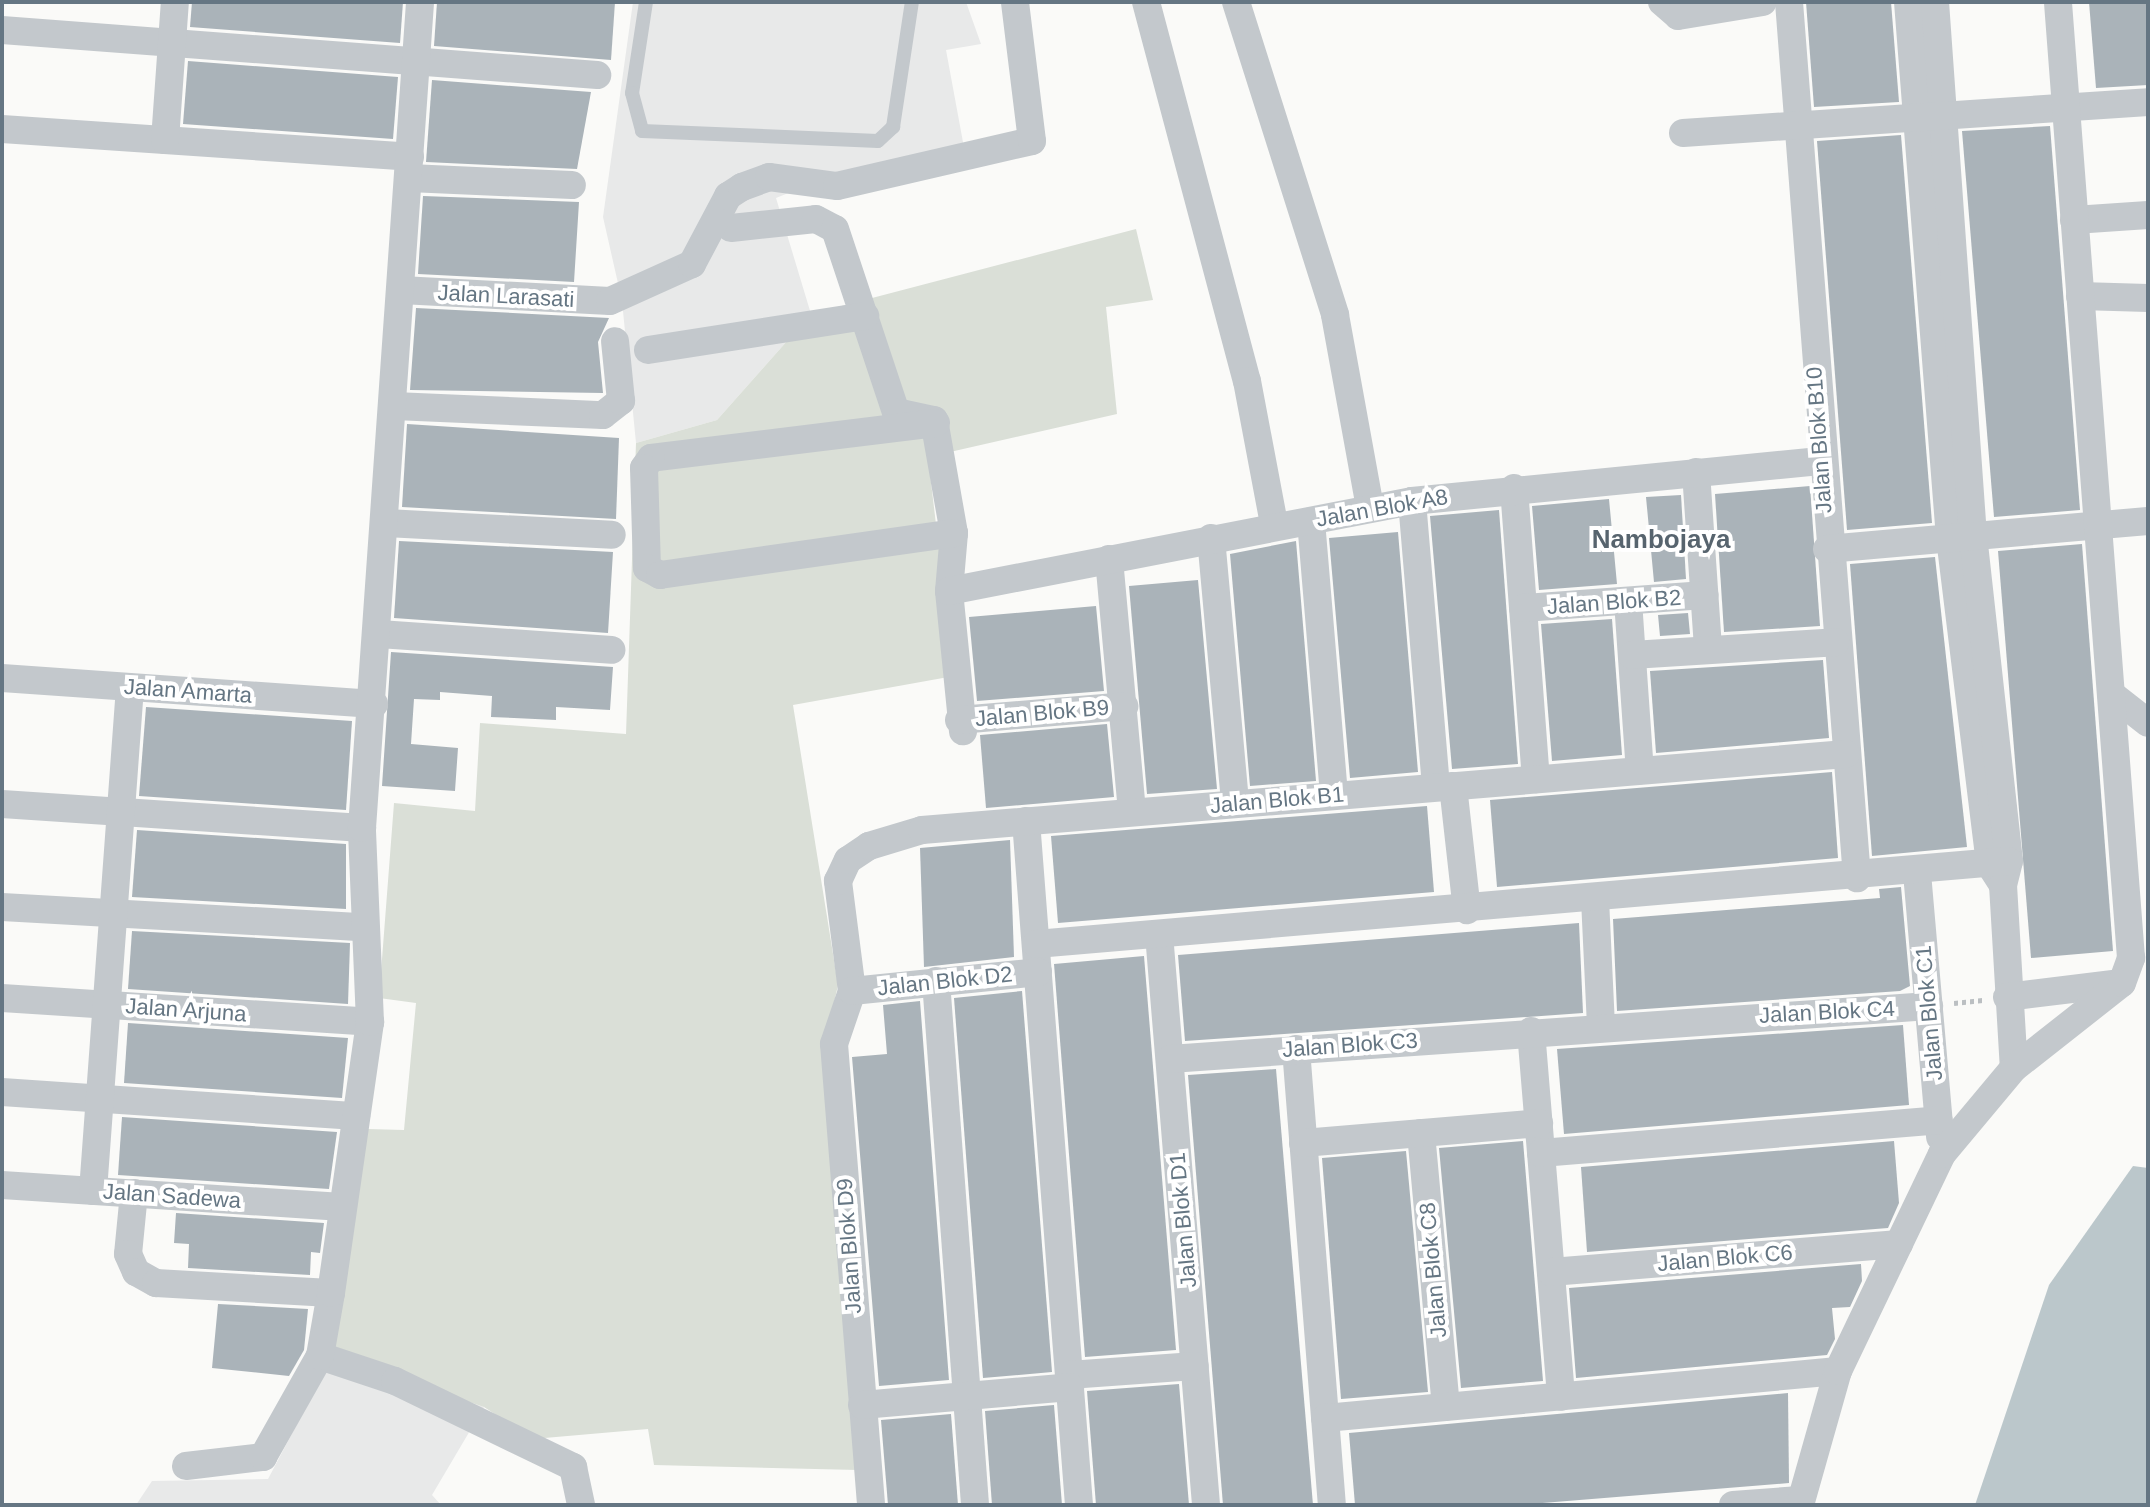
<!DOCTYPE html>
<style>
body{margin:0}
#map{position:relative;width:2150px;height:1507px;overflow:hidden;background:#fafaf8;font-family:Helvetica,sans-serif}
div>[style]{position:absolute}
[style*='--x']{left:calc(var(--x)*1px);top:calc(var(--y)*1px);width:calc(var(--w)*1px);rotate:calc(var(--a)*1deg)}
.built>*{inset:0;background:#e8e9e9}
.green>*{inset:0;background:#dadfd7}
.water>*{inset:0;background:#bbc7cb}
.building>*{inset:0;background:#aab3b9}
.path>*{height:5px;margin-top:-2.5px;transform-origin:0;background:repeating-linear-gradient(90deg,#bbbfc2 0 4px,transparent 0 8px)}
.service>*{height:14px;margin:-7px;padding:0 7px;transform-origin:7px;border-radius:7px;background:#c3c8cc}
.minor>*{height:28px;margin:-14px;padding:0 14px;transform-origin:14px;border-radius:14px;background:#c3c8cc}
span{translate:-50% -50%;white-space:nowrap;text-align:center;line-height:1.15;-webkit-text-stroke:8px #fff;paint-order:stroke}
.street-label{font-size:22px;color:#657683}
.quarter-label{font-size:26px;color:#57646e;font-weight:700}
.frame{position:absolute;inset:0;border:4px solid #657683;pointer-events:none}
</style>
<div id="map">
<div class="built">
<i style="clip-path:polygon(633px 2px,966px 2px,981px 44px,946px 50px,965px 153px,828px 177px,776px 198px,811px 314px,717px 420px,636px 443px,622px 301px,603px 217px)"></i>
<i style="clip-path:polygon(333px 1356px,484px 1407px,432px 1495px,441px 1505px,136px 1505px,152px 1481px,268px 1479px)"></i>
</div>
<div class="green">
<i style="clip-path:polygon(1136px 229px,1153px 300px,1106px 307px,1117px 414px,928px 457px,954px 676px,793px 705px,838px 985px,825px 1044px,858px 1470px,654px 1465px,648px 1429px,533px 1439px,484px 1407px,333px 1356px,367px 1129px,404px 1130px,416px 1003px,379px 998px,394px 803px,475px 811px,480px 723px,626px 734px,636px 443px,717px 420px,811px 314px)"></i>
</div>
<div class="water">
<i style="clip-path:polygon(2133px 1166px,2148px 1168px,2148px 1505px,1975px 1505px,2049px 1285px)"></i>
</div>
<div class="building">
<i style="clip-path:polygon(192px 2px,403px 2px,400px 43px,190px 27px)"></i>
<i style="clip-path:polygon(437px 2px,615px 2px,611px 60px,434px 46px)"></i>
<i style="clip-path:polygon(1806px 2px,1891px 2px,1899px 102px,1814px 107px)"></i>
<i style="clip-path:polygon(2089px 2px,2148px 2px,2148px 85px,2096px 88px)"></i>
<i style="clip-path:polygon(188px 61px,398px 77px,393px 139px,183px 124px)"></i>
<i style="clip-path:polygon(432px 80px,591px 92px,577px 169px,426px 162px)"></i>
<i style="clip-path:polygon(2050px 126px,2080px 510px,1994px 517px,1962px 131px)"></i>
<i style="clip-path:polygon(1901px 135px,1932px 523px,1847px 530px,1817px 141px)"></i>
<i style="clip-path:polygon(423px 196px,579px 202px,574px 282px,418px 274px)"></i>
<i style="clip-path:polygon(416px 308px,609px 318px,598px 342px,603px 393px,410px 390px)"></i>
<i style="clip-path:polygon(407px 424px,619px 438px,616px 519px,402px 507px)"></i>
<i style="clip-path:polygon(1810px 486px,1820px 626px,1724px 632px,1715px 494px)"></i>
<i style="clip-path:polygon(1681px 495px,1686px 579px,1654px 582px,1646px 497px)"></i>
<i style="clip-path:polygon(1609px 499px,1617px 584px,1539px 590px,1532px 506px)"></i>
<i style="clip-path:polygon(1499px 510px,1518px 764px,1452px 769px,1430px 516px)"></i>
<i style="clip-path:polygon(1398px 532px,1418px 772px,1350px 778px,1329px 538px)"></i>
<i style="clip-path:polygon(399px 541px,613px 552px,608px 633px,394px 618px)"></i>
<i style="clip-path:polygon(1296px 541px,1316px 781px,1250px 786px,1230px 554px)"></i>
<i style="clip-path:polygon(2082px 544px,2113px 951px,2031px 958px,1998px 551px)"></i>
<i style="clip-path:polygon(1935px 557px,1967px 847px,1872px 856px,1850px 564px)"></i>
<i style="clip-path:polygon(1198px 580px,1217px 789px,1147px 794px,1129px 586px)"></i>
<i style="clip-path:polygon(1096px 606px,1104px 691px,977px 701px,969px 617px)"></i>
<i style="clip-path:polygon(1688px 613px,1690px 634px,1660px 636px,1658px 615px)"></i>
<i style="clip-path:polygon(1612px 619px,1622px 755px,1552px 761px,1541px 624px)"></i>
<i style="clip-path:polygon(391px 652px,613px 667px,610px 710px,556px 707px,556px 720px,514px 718px,491px 717px,492px 696px,440px 692px,440px 700px,414px 699px,411px 744px,458px 748px,455px 791px,382px 786px)"></i>
<i style="clip-path:polygon(1823px 660px,1829px 738px,1656px 753px,1650px 671px)"></i>
<i style="clip-path:polygon(146px 707px,352px 721px,346px 810px,139px 796px)"></i>
<i style="clip-path:polygon(1107px 724px,1114px 797px,986px 808px,980px 735px)"></i>
<i style="clip-path:polygon(1832px 772px,1838px 858px,1497px 887px,1490px 800px)"></i>
<i style="clip-path:polygon(1427px 806px,1434px 892px,1058px 923px,1051px 836px)"></i>
<i style="clip-path:polygon(137px 830px,346px 844px,346px 909px,132px 897px)"></i>
<i style="clip-path:polygon(1010px 840px,1014px 957px,924px 967px,920px 848px)"></i>
<i style="clip-path:polygon(1901px 887px,1910px 986px,1900px 991px,1617px 1011px,1613px 919px,1880px 898px,1879px 889px)"></i>
<i style="clip-path:polygon(1579px 923px,1583px 1013px,1185px 1041px,1178px 955px)"></i>
<i style="clip-path:polygon(132px 931px,350px 943px,348px 1004px,128px 989px)"></i>
<i style="clip-path:polygon(1144px 956px,1176px 1350px,1085px 1357px,1054px 964px)"></i>
<i style="clip-path:polygon(1022px 991px,1052px 1372px,983px 1378px,954px 998px)"></i>
<i style="clip-path:polygon(920px 1001px,949px 1380px,879px 1386px,852px 1057px,887px 1054px,883px 1005px)"></i>
<i style="clip-path:polygon(128px 1023px,348px 1038px,342px 1098px,124px 1083px)"></i>
<i style="clip-path:polygon(1903px 1025px,1909px 1105px,1564px 1134px,1557px 1049px)"></i>
<i style="clip-path:polygon(1276px 1069px,1313px 1505px,1223px 1505px,1188px 1075px)"></i>
<i style="clip-path:polygon(122px 1117px,337px 1132px,329px 1189px,118px 1175px)"></i>
<i style="clip-path:polygon(1523px 1141px,1543px 1381px,1461px 1388px,1439px 1148px)"></i>
<i style="clip-path:polygon(1894px 1141px,1899px 1203px,1888px 1228px,1587px 1252px,1581px 1167px)"></i>
<i style="clip-path:polygon(1406px 1151px,1428px 1392px,1341px 1399px,1322px 1158px)"></i>
<i style="clip-path:polygon(176px 1213px,324px 1223px,320px 1253px,311px 1252px,310px 1275px,188px 1268px,189px 1244px,174px 1243px)"></i>
<i style="clip-path:polygon(1861px 1264px,1862px 1281px,1850px 1307px,1832px 1308px,1835px 1339px,1827px 1355px,1576px 1378px,1569px 1288px)"></i>
<i style="clip-path:polygon(218px 1304px,308px 1309px,304px 1350px,289px 1376px,212px 1368px)"></i>
<i style="clip-path:polygon(1179px 1384px,1189px 1505px,1096px 1505px,1087px 1391px)"></i>
<i style="clip-path:polygon(1788px 1393px,1789px 1483px,1517px 1505px,1355px 1505px,1349px 1433px)"></i>
<i style="clip-path:polygon(1054px 1405px,1062px 1505px,992px 1505px,985px 1411px)"></i>
<i style="clip-path:polygon(951px 1414px,958px 1505px,888px 1505px,881px 1420px)"></i>
</div>
<div class="path">
<i style="--x:1954;--y:1003;--w:29;--a:-6"></i>
</div>
<div class="service">
<i style="--x:646;--y:2;--w:92;--a:98.7"></i>
<i style="--x:632;--y:93;--w:39;--a:75"></i>
<i style="--x:642;--y:131;--w:236;--a:2.4"></i>
<i style="--x:878;--y:141;--w:21;--a:-43"></i>
<i style="--x:893;--y:127;--w:126;--a:-81.4"></i>
</div>
<div class="minor">
<i style="--x:1146;--y:2;--w:392;--a:75.1"></i>
<i style="--x:1247;--y:381;--w:146;--a:79.3"></i>
<i style="--x:1236;--y:2;--w:328;--a:72.4"></i>
<i style="--x:1335;--y:315;--w:195;--a:79.7"></i>
<i style="--x:1662;--y:2;--w:21;--a:41"></i>
<i style="--x:1678;--y:16;--w:86;--a:-9.4"></i>
<i style="--x:1789;--y:2;--w:879;--a:85.56"></i>
<i style="--x:1908;--y:2;--w:538;--a:85.52"></i>
<i style="--x:1950;--y:538;--w:329;--a:83"></i>
<i style="--x:1990;--y:865;--w:24;--a:57"></i>
<i style="--x:2003;--y:885;--w:25;--a:-76"></i>
<i style="--x:2009;--y:861;--w:327;--a:-96.3"></i>
<i style="--x:1973;--y:536;--w:535;--a:-94.07"></i>
<i style="--x:2;--y:30;--w:597;--a:4.33"></i>
<i style="--x:2;--y:129;--w:409;--a:3.9"></i>
<i style="--x:1683;--y:133;--w:466;--a:-3.8"></i>
<i style="--x:165;--y:140;--w:138;--a:-85.9"></i>
<i style="--x:409;--y:178;--w:163;--a:2.5"></i>
<i style="--x:2074;--y:220;--w:74;--a:-3.9"></i>
<i style="--x:731;--y:228;--w:85;--a:-6"></i>
<i style="--x:816;--y:219;--w:21;--a:28"></i>
<i style="--x:835;--y:229;--w:193;--a:71.6"></i>
<i style="--x:896;--y:412;--w:39;--a:12"></i>
<i style="--x:934;--y:420;--w:115;--a:80"></i>
<i style="--x:954;--y:533;--w:58;--a:94.9"></i>
<i style="--x:949;--y:591;--w:141;--a:84.3"></i>
<i style="--x:401;--y:290;--w:209;--a:3"></i>
<i style="--x:610;--y:301;--w:90;--a:-24.3"></i>
<i style="--x:692;--y:264;--w:77;--a:-62.1"></i>
<i style="--x:728;--y:196;--w:17;--a:-33"></i>
<i style="--x:742;--y:187;--w:29;--a:-20"></i>
<i style="--x:769;--y:177;--w:69;--a:7.5"></i>
<i style="--x:837;--y:186;--w:200;--a:-13"></i>
<i style="--x:1032;--y:141;--w:140;--a:-97"></i>
<i style="--x:2080;--y:296;--w:68;--a:1.7"></i>
<i style="--x:648;--y:350;--w:220;--a:-8.9"></i>
<i style="--x:394;--y:406;--w:209;--a:2.5"></i>
<i style="--x:603;--y:415;--w:23;--a:-38"></i>
<i style="--x:621;--y:401;--w:60;--a:-95.7"></i>
<i style="--x:936;--y:423;--w:287;--a:173"></i>
<i style="--x:651;--y:458;--w:12;--a:125"></i>
<i style="--x:644;--y:468;--w:100;--a:88.3"></i>
<i style="--x:647;--y:568;--w:15;--a:28"></i>
<i style="--x:660;--y:575;--w:297;--a:-8.1"></i>
<i style="--x:1696;--y:472;--w:178;--a:86.1"></i>
<i style="--x:1514;--y:488;--w:292;--a:85.7"></i>
<i style="--x:1412;--y:501;--w:287;--a:85.2"></i>
<i style="--x:1311;--y:521;--w:275;--a:85.2"></i>
<i style="--x:386;--y:523;--w:226;--a:3"></i>
<i style="--x:1211;--y:538;--w:267;--a:84.8"></i>
<i style="--x:1827;--y:549;--w:322;--a:-5"></i>
<i style="--x:1109;--y:559;--w:254;--a:84.8"></i>
<i style="--x:949;--y:591;--w:472;--a:-11"></i>
<i style="--x:1412;--y:501;--w:410;--a:-5.6"></i>
<i style="--x:1628;--y:601;--w:170;--a:86"></i>
<i style="--x:1523;--y:608;--w:182;--a:-4.1"></i>
<i style="--x:379;--y:634;--w:233;--a:3.9"></i>
<i style="--x:1632;--y:655;--w:204;--a:-3.6"></i>
<i style="--x:2;--y:678;--w:373;--a:4"></i>
<i style="--x:2111;--y:694;--w:47;--a:38.1"></i>
<i style="--x:959;--y:720;--w:166;--a:-4.8"></i>
<i style="--x:1453;--y:786;--w:125;--a:83.6"></i>
<i style="--x:2;--y:804;--w:361;--a:3.8"></i>
<i style="--x:1026;--y:821;--w:686;--a:85.57"></i>
<i style="--x:1917;--y:873;--w:265;--a:85"></i>
<i style="--x:2003;--y:885;--w:183;--a:86.6"></i>
<i style="--x:1595;--y:899;--w:126;--a:87.3"></i>
<i style="--x:2;--y:907;--w:361;--a:3.2"></i>
<i style="--x:1159;--y:934;--w:573;--a:85.29"></i>
<i style="--x:1036;--y:944;--w:976;--a:-4.88"></i>
<i style="--x:936;--y:981;--w:525;--a:85.74"></i>
<i style="--x:852;--y:991;--w:111;--a:-97.3"></i>
<i style="--x:838;--y:881;--w:23;--a:-65"></i>
<i style="--x:848;--y:860;--w:25;--a:-34"></i>
<i style="--x:869;--y:846;--w:55;--a:-16.8"></i>
<i style="--x:922;--y:830;--w:927;--a:-4.7"></i>
<i style="--x:852;--y:991;--w:56;--a:108.8"></i>
<i style="--x:834;--y:1044;--w:462;--a:85.4"></i>
<i style="--x:852;--y:991;--w:187;--a:-5.8"></i>
<i style="--x:2007;--y:997;--w:115;--a:-7"></i>
<i style="--x:2;--y:998;--w:369;--a:3.7"></i>
<i style="--x:1531;--y:1031;--w:367;--a:85.3"></i>
<i style="--x:1296;--y:1049;--w:457;--a:85.5"></i>
<i style="--x:1170;--y:1059;--w:761;--a:-3.99"></i>
<i style="--x:2;--y:1092;--w:355;--a:3.9"></i>
<i style="--x:1421;--y:1133;--w:275;--a:84.8"></i>
<i style="--x:1303;--y:1143;--w:237;--a:-4.8"></i>
<i style="--x:1541;--y:1153;--w:399;--a:-4.7"></i>
<i style="--x:2;--y:1185;--w:341;--a:3.7"></i>
<i style="--x:93;--y:1191;--w:505;--a:-85.8"></i>
<i style="--x:134;--y:1193;--w:61;--a:95.6"></i>
<i style="--x:128;--y:1254;--w:20;--a:66"></i>
<i style="--x:136;--y:1272;--w:23;--a:29"></i>
<i style="--x:156;--y:1283;--w:175;--a:3.3"></i>
<i style="--x:1551;--y:1272;--w:349;--a:-4.6"></i>
<i style="--x:320;--y:1356;--w:79;--a:18.4"></i>
<i style="--x:395;--y:1381;--w:198;--a:25.8"></i>
<i style="--x:573;--y:1467;--w:39;--a:78"></i>
<i style="--x:1069;--y:1375;--w:126;--a:-4.1"></i>
<i style="--x:862;--y:1405;--w:209;--a:-4.9"></i>
<i style="--x:1325;--y:1418;--w:515;--a:-5.23"></i>
<i style="--x:186;--y:1466;--w:78;--a:-6.7"></i>
<i style="--x:263;--y:1457;--w:116;--a:-60.6"></i>
<i style="--x:320;--y:1356;--w:64;--a:-80.1"></i>
<i style="--x:331;--y:1293;--w:274;--a:-81.8"></i>
<i style="--x:370;--y:1022;--w:194;--a:-92.4"></i>
<i style="--x:362;--y:828;--w:828;--a:-85.98"></i>
<i style="--x:1733;--y:1505;--w:67;--a:-4.3"></i>
<i style="--x:1800;--y:1505;--w:139;--a:-74.2"></i>
<i style="--x:1838;--y:1371;--w:241;--a:-64.4"></i>
<i style="--x:1942;--y:1154;--w:112;--a:-50.1"></i>
<i style="--x:2014;--y:1068;--w:137;--a:-38.2"></i>
<i style="--x:2122;--y:983;--w:27;--a:-70"></i>
<i style="--x:2131;--y:958;--w:959;--a:-94.37"></i>
</div>
<div class="street-label">
<span style="left:506px;top:296px;rotate:3deg">Jalan Larasati</span>
<span style="left:1819px;top:440px;rotate:-94deg">Jalan Blok B10</span>
<span style="left:1382px;top:508px;rotate:-10deg">Jalan Blok A8</span>
<span style="left:1614px;top:602px;rotate:-4deg">Jalan Blok B2</span>
<span style="left:188px;top:691px;rotate:4deg">Jalan Amarta</span>
<span style="left:1042px;top:713px;rotate:-5deg">Jalan Blok B9</span>
<span style="left:1277px;top:800px;rotate:-5deg">Jalan Blok B1</span>
<span style="left:945px;top:981px;rotate:-6deg">Jalan Blok D2</span>
<span style="left:186px;top:1010px;rotate:4deg">Jalan Arjuna</span>
<span style="left:1827px;top:1012px;rotate:-3deg">Jalan Blok C4</span>
<span style="left:1929px;top:1013px;rotate:-95deg">Jalan Blok C1</span>
<span style="left:1350px;top:1045px;rotate:-4deg">Jalan Blok C3</span>
<span style="left:172px;top:1196px;rotate:4deg">Jalan Sadewa</span>
<span style="left:1183px;top:1220px;rotate:-95deg">Jalan Blok D1</span>
<span style="left:849px;top:1246px;rotate:-94deg">Jalan Blok D9</span>
<span style="left:1725px;top:1258px;rotate:-5deg">Jalan Blok C6</span>
<span style="left:1433px;top:1270px;rotate:-95deg">Jalan Blok C8</span>
</div>
<div class="quarter-label">
<span style="left:1661px;top:540px">Nambojaya</span>
</div>
<div class="frame"></div>
</div>
